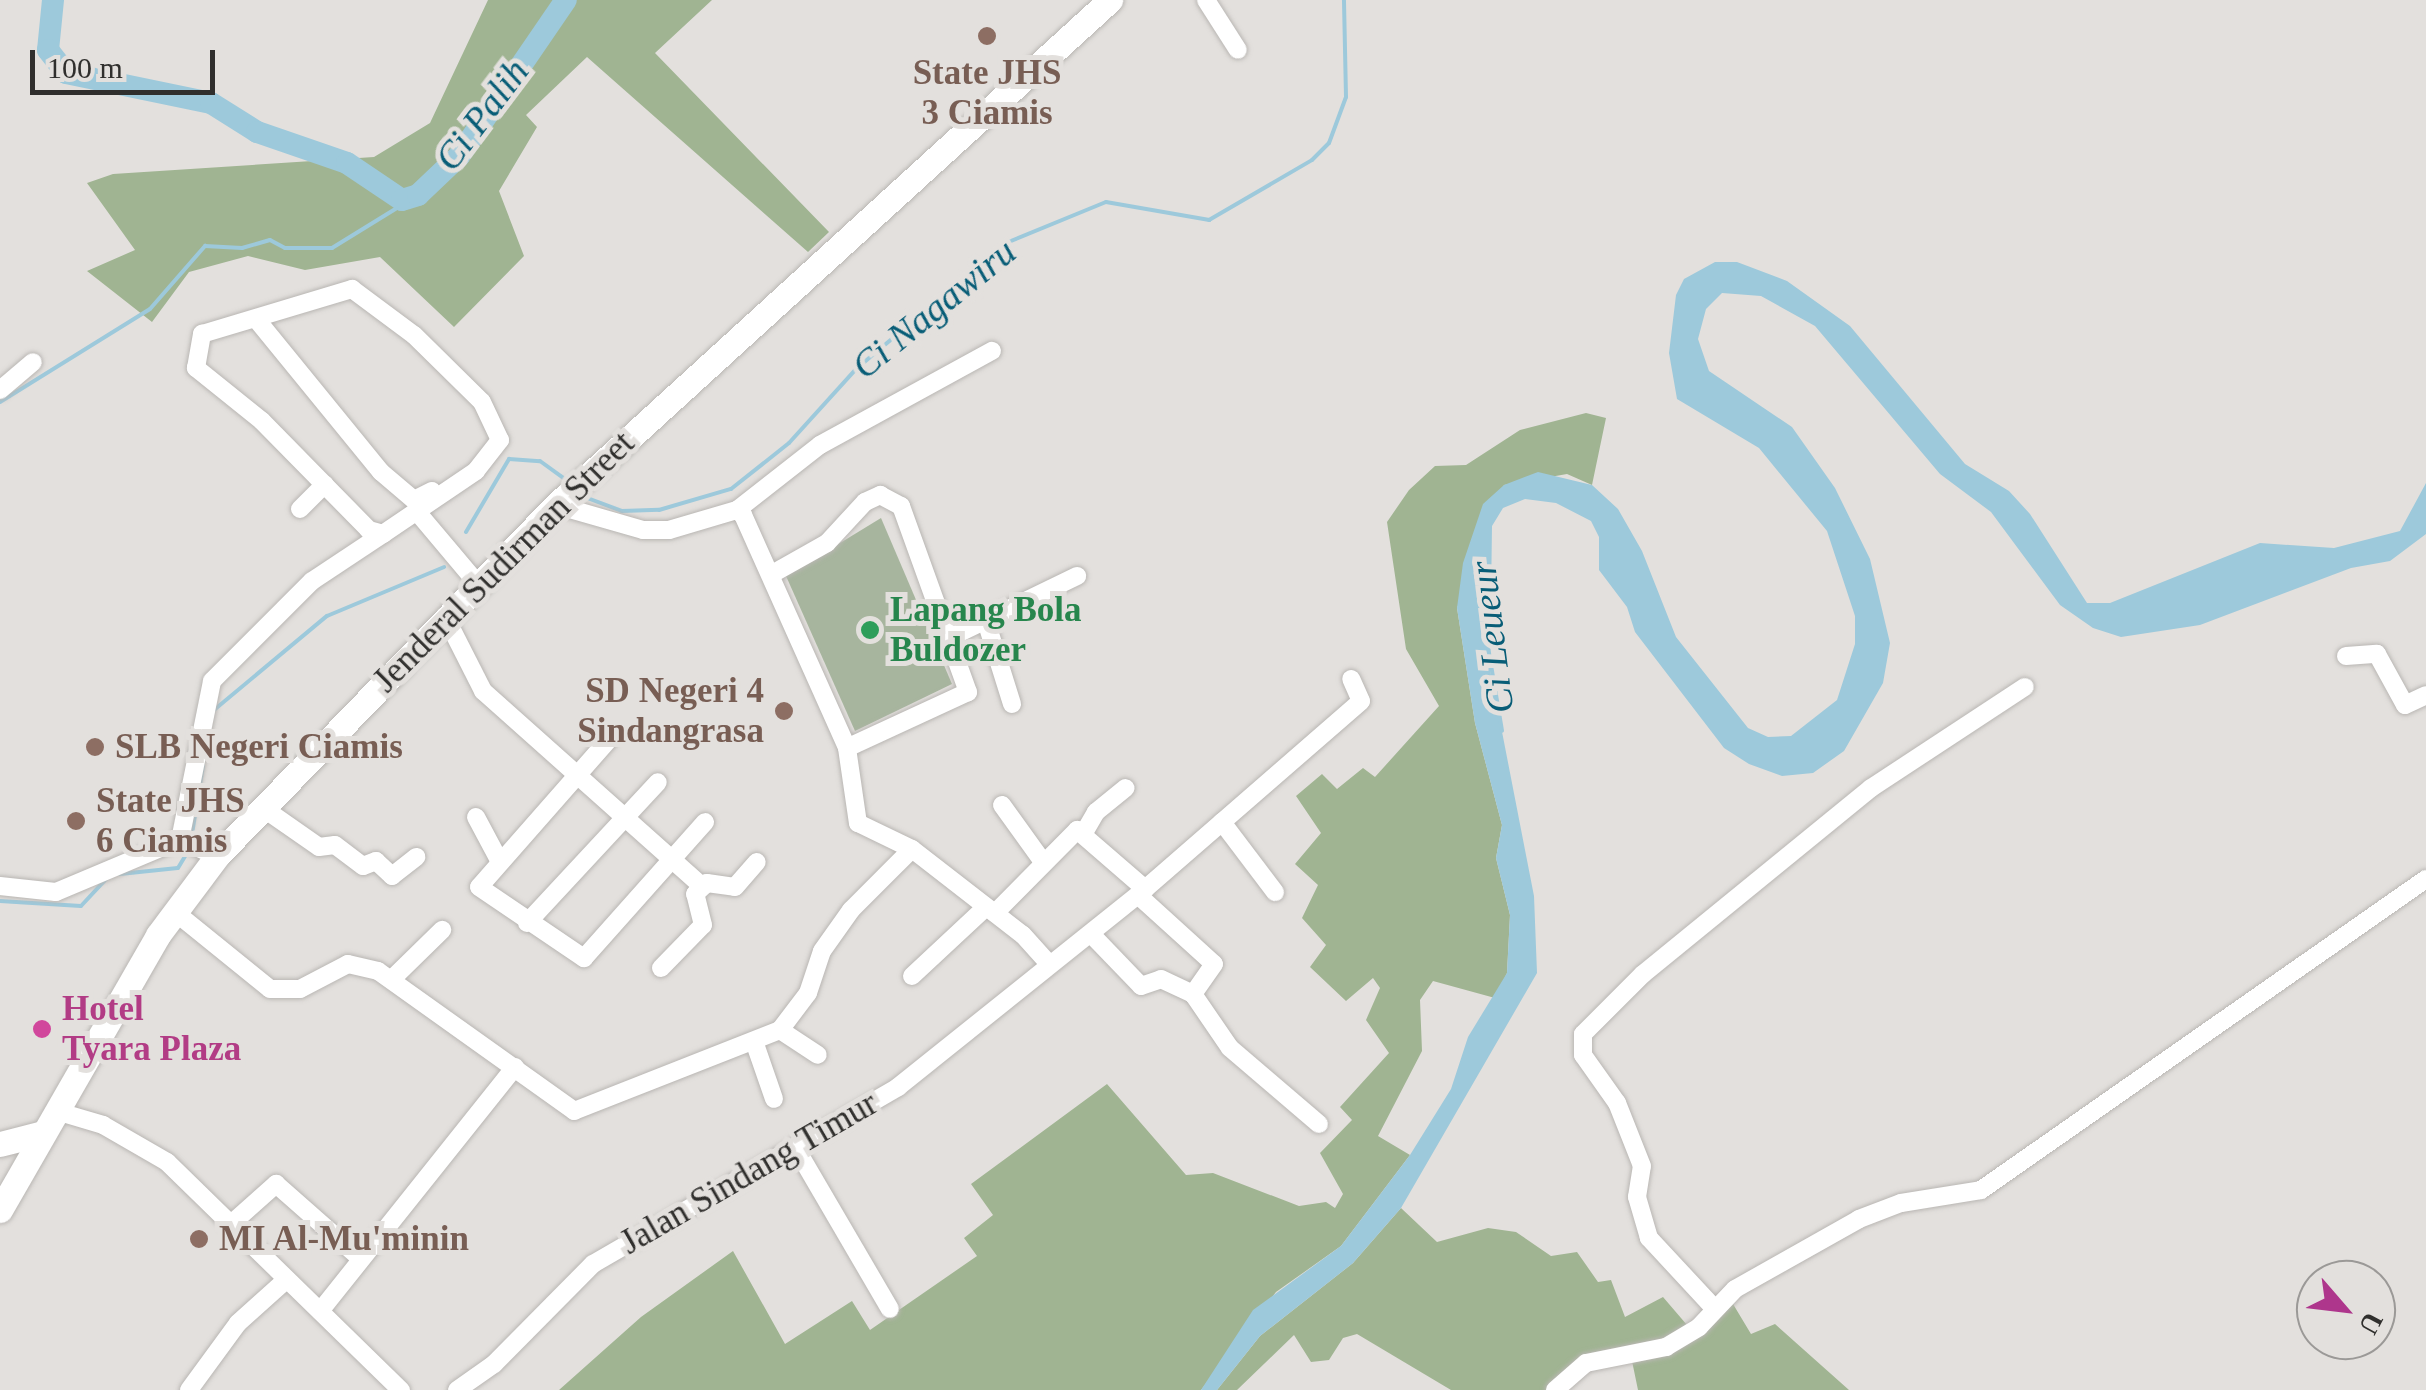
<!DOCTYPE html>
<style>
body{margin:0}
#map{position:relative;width:2426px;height:1390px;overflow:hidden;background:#e3e0dd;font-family:"Times New Roman",serif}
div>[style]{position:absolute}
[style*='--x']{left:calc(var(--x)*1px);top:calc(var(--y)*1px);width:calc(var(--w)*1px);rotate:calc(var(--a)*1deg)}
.green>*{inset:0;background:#a7b59e}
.forest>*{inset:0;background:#a0b492}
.water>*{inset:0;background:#9dc9db}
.stream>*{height:4px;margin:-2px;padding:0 2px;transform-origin:2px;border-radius:2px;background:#9dc9db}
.river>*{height:22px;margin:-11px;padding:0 11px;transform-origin:11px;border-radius:11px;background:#9dc9db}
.roads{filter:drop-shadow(0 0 2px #b9b6b3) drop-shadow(0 0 2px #b9b6b3)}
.minor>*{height:18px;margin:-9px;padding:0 9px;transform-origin:9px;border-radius:9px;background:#fff}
.highway>*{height:25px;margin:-12.5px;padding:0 12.5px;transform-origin:12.5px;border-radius:12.5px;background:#fff}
.dots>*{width:28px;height:28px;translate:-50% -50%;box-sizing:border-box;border:5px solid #e3e0dd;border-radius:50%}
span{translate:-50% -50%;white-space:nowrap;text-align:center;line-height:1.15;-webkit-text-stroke:10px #e3e0dd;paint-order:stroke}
.education-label{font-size:35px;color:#785e54;font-weight:700}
.right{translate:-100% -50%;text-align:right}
.left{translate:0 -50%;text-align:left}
.street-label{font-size:35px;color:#302f2d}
.leisure-label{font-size:35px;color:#27864d;font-weight:700}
.hotel-label{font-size:35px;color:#b23c85;font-weight:700}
.water-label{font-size:38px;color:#085d77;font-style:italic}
.north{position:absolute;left:2296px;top:1260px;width:100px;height:100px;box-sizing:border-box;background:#e3e0dd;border:2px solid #9b9997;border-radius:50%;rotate:118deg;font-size:28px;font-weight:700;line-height:40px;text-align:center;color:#302f2d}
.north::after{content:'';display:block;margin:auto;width:35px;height:45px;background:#ae368c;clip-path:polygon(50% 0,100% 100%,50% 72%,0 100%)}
.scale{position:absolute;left:30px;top:50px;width:185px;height:45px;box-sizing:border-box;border:5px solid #302f2d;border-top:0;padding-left:12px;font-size:30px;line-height:35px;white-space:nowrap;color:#302f2d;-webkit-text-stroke:8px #e3e0dd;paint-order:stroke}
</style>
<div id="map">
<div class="green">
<i style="clip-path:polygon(881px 518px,952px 684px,855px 731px,786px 576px)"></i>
</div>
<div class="forest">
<i style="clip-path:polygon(488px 0,712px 0,655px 53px,829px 232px,808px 252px,587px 57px,526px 115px,537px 127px,499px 191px,524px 256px,454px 327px,380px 257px,305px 270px,248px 256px,189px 272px,152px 322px,87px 271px,135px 250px,87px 183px,113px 174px,374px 157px,430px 123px)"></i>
<i style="clip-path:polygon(1586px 413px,1606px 418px,1592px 485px,1567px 474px,1504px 485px,1457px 608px,1475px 723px,1502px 825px,1496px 858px,1510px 915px,1507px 973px,1495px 998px,1433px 981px,1420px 1000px,1422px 1051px,1378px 1136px,1410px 1155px,1341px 1246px,1276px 1292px,1201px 1390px,559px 1390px,641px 1317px,733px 1251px,785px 1344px,852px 1301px,870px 1330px,977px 1256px,964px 1238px,993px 1215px,971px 1184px,1107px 1084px,1186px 1175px,1213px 1173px,1299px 1206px,1326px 1202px,1335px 1208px,1343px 1194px,1320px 1153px,1352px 1120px,1340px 1107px,1389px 1053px,1366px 1020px,1380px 988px,1373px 978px,1346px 1001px,1310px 967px,1326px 945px,1302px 918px,1318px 885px,1295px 864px,1321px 833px,1296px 796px,1322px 774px,1337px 789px,1363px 768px,1375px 777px,1439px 706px,1406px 649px,1387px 522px,1409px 490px,1435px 466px,1466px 465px,1520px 430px)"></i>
<i style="clip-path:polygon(1401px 1208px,1437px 1242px,1488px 1228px,1516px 1232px,1551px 1256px,1577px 1252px,1598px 1282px,1611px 1280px,1625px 1317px,1663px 1297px,1693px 1332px,1733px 1304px,1751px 1334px,1775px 1324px,1849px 1390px,1638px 1390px,1632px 1361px,1559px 1378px,1551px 1390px,1451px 1390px,1357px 1334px,1343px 1338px,1329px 1360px,1311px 1362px,1294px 1335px,1237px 1390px,1217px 1390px,1260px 1336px,1353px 1263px)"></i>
</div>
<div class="water">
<i style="clip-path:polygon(1715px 262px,1737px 262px,1787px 281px,1850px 326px,1965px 464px,2009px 491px,2030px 514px,2087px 603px,2110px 603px,2260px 543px,2334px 548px,2400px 531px,2426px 483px,2426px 534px,2390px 561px,2351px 568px,2200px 625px,2121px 637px,2093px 628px,2060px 605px,1991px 512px,1940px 474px,1815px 326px,1761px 296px,1722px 293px,1706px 309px,1698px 339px,1709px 371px,1792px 427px,1835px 488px,1870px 559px,1890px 643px,1883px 683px,1844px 751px,1813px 773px,1782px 776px,1749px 764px,1724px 748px,1635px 632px,1627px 607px,1599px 570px,1599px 537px,1591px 521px,1556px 503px,1525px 499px,1503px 508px,1492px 526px,1490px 670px,1534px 896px,1537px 973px,1401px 1208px,1353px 1263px,1260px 1336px,1217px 1390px,1201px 1390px,1253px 1310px,1341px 1246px,1410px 1155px,1451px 1089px,1468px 1037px,1507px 973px,1510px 915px,1496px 858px,1502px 825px,1475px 723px,1457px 608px,1463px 563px,1483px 504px,1504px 485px,1538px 472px,1592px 485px,1618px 509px,1642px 551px,1676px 637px,1748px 728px,1768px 737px,1791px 736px,1837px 700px,1855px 644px,1855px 616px,1827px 531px,1759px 448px,1677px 399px,1669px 353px,1676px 295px,1684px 279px)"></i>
</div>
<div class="stream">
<i style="--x:0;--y:402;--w:176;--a:-31.8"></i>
<i style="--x:150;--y:309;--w:84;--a:-48.9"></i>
<i style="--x:205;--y:246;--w:37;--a:3"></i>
<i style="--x:242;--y:248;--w:29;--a:-16"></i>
<i style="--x:270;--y:240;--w:17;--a:28"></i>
<i style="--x:285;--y:248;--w:47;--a:0"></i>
<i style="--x:332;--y:248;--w:101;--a:-31.6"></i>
<i style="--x:582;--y:496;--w:43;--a:20.6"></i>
<i style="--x:622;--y:511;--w:37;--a:-2"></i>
<i style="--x:659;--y:510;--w:75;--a:-16.3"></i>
<i style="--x:731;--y:489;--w:74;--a:-38.4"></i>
<i style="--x:789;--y:443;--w:100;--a:-47.8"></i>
<i style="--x:856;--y:369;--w:196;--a:-40"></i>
<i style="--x:1006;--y:243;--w:108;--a:-22.3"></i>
<i style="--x:1106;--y:202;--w:105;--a:9.9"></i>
<i style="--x:1209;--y:220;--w:119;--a:-30.2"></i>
<i style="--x:1312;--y:160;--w:24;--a:-45"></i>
<i style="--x:1329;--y:143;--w:49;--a:-69.7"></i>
<i style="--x:1346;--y:97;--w:97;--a:-91.2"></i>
<i style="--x:466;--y:532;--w:85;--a:-59.5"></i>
<i style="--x:509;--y:459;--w:31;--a:4"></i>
<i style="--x:540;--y:461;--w:36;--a:36"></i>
<i style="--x:1488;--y:647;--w:85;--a:80.5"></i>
<i style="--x:214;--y:710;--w:147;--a:-39.8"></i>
<i style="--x:327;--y:616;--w:127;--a:-22.7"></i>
<i style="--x:191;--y:840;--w:75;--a:-80.8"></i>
<i style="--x:120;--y:874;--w:58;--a:-5.9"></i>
<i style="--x:178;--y:868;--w:21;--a:-59"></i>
<i style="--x:0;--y:901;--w:81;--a:3.5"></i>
<i style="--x:81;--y:906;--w:38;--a:-47"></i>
</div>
<div class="river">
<i style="--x:53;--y:0;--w:50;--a:95.7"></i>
<i style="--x:48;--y:50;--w:29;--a:52"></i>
<i style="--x:66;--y:73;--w:148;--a:11.7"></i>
<i style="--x:211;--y:103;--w:54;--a:32.2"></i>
<i style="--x:257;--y:132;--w:95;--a:19"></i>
<i style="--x:347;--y:163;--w:66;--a:33.9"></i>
<i style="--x:402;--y:200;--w:17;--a:-17"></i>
<i style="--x:418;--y:195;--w:57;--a:-43.6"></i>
<i style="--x:459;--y:156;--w:189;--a:-55.6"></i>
</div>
<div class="roads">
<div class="minor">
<i style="--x:1206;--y:0;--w:59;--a:57.4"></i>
<i style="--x:352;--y:289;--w:77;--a:36.6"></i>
<i style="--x:414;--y:335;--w:95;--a:44.6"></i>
<i style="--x:482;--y:402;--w:42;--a:64.7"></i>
<i style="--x:500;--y:440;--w:39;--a:128"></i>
<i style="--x:476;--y:471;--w:112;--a:145.9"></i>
<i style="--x:383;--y:534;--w:15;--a:-164"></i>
<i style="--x:369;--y:530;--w:153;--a:-134.5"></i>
<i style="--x:262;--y:421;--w:85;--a:-141.2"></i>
<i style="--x:196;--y:368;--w:35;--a:-80"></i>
<i style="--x:202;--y:334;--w:157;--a:-16.7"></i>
<i style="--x:257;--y:320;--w:196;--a:50.8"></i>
<i style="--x:381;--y:472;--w:43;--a:40.3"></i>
<i style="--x:414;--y:500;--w:20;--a:-27"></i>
<i style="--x:0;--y:390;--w:43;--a:-40.3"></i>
<i style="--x:556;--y:505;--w:91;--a:16"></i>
<i style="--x:643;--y:530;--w:26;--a:0"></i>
<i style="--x:669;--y:530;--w:71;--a:-16.4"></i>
<i style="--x:737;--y:510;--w:8;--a:40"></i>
<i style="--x:743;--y:515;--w:255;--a:65.9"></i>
<i style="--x:847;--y:748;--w:76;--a:81.7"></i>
<i style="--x:858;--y:823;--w:60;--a:25.7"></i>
<i style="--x:912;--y:849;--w:140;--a:37.8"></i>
<i style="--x:1023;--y:935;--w:39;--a:48"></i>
<i style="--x:300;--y:509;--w:35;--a:-45"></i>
<i style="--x:737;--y:510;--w:105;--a:-38.1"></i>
<i style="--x:820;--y:445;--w:196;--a:-28.7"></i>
<i style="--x:418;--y:513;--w:92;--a:49.9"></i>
<i style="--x:772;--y:574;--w:63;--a:-29.4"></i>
<i style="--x:827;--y:543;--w:56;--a:-47.2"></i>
<i style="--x:865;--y:502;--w:17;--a:-25"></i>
<i style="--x:880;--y:495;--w:24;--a:28"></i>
<i style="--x:901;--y:506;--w:198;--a:70.2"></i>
<i style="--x:968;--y:692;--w:133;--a:155.2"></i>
<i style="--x:445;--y:616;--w:84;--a:63.1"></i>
<i style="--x:483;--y:691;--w:293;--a:41.7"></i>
<i style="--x:986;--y:621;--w:87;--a:72.6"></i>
<i style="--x:953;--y:636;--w:138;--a:-25.8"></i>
<i style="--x:2346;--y:656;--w:31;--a:-4"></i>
<i style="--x:2377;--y:654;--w:58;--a:61.2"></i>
<i style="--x:2405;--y:705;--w:23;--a:-25"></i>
<i style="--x:610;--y:738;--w:198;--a:131.3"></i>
<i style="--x:479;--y:887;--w:127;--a:34.1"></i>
<i style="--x:584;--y:958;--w:182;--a:-48.3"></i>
<i style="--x:1002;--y:805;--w:70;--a:54.3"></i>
<i style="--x:263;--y:808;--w:68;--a:34.9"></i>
<i style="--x:319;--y:847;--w:16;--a:-7"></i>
<i style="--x:335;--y:845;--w:35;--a:37"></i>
<i style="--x:363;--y:866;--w:14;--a:-21"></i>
<i style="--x:376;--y:861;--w:22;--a:43"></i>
<i style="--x:392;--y:876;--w:31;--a:-38"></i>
<i style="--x:476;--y:817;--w:49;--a:61.9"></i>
<i style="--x:1222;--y:822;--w:88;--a:52.9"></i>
<i style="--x:1085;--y:831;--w:22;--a:-60"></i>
<i style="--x:1096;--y:812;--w:38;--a:-39"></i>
<i style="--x:180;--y:840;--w:162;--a:-78.6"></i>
<i style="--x:212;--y:681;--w:141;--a:-45"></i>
<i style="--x:312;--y:581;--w:85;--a:-33.5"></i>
<i style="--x:0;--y:886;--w:56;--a:6.1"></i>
<i style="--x:56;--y:892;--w:134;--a:-22.8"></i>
<i style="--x:180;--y:840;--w:40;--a:23.4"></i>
<i style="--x:1139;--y:896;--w:101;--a:42.2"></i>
<i style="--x:1214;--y:964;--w:37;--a:125"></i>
<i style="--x:1193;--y:994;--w:65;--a:55.6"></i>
<i style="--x:1230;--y:1048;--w:117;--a:40.5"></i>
<i style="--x:175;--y:912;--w:122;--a:39"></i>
<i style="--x:270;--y:989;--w:30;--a:0"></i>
<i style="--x:300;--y:989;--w:54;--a:-27.5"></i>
<i style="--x:348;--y:964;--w:31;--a:13"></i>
<i style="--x:378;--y:971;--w:241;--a:35.5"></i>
<i style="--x:574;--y:1111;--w:221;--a:-21.5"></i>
<i style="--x:780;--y:1030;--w:46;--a:-52.9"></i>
<i style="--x:808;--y:993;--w:44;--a:-71.6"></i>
<i style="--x:822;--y:951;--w:50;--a:-54.7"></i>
<i style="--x:851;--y:910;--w:86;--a:-45"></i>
<i style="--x:995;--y:913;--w:117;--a:-45.3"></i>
<i style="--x:1077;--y:830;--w:90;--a:40.9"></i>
<i style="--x:1145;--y:889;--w:286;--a:-41"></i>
<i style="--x:1361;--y:701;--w:24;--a:-114"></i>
<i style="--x:527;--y:923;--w:192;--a:-47.1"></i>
<i style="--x:1091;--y:934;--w:72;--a:46.1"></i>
<i style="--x:1141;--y:986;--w:21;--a:-19"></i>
<i style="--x:1161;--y:979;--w:35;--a:25"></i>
<i style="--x:661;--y:968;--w:60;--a:-45.7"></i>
<i style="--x:703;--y:925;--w:32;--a:-104"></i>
<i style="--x:695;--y:894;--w:16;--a:-43"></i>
<i style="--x:707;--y:883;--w:28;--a:8"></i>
<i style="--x:735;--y:887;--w:33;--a:-49"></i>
<i style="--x:912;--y:976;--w:101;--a:-43"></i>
<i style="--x:393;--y:978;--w:69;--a:-44.4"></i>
<i style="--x:780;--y:1030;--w:45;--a:33.3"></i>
<i style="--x:755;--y:1044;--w:58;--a:70.9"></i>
<i style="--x:56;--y:1111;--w:49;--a:16.6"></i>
<i style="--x:103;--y:1125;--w:74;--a:30"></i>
<i style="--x:167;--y:1162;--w:327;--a:44.3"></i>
<i style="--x:797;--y:1150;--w:184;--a:59.7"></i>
<i style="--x:230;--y:1225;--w:62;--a:-41.7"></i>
<i style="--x:276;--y:1184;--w:112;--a:41.4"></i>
<i style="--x:1714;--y:1308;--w:96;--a:-132.9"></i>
<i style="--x:1649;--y:1238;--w:43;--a:-106.3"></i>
<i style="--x:1637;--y:1197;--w:31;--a:-81"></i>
<i style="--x:1642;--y:1166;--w:68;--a:-111.6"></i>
<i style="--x:1617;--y:1103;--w:59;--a:-125.3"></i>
<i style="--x:1583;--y:1055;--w:21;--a:-90"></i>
<i style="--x:1583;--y:1034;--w:85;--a:-45"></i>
<i style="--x:1643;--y:974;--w:294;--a:-39.2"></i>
<i style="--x:1871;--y:788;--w:184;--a:-33.3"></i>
<i style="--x:321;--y:1310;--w:311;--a:-51.4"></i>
<i style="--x:189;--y:1390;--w:83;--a:-53.8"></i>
<i style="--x:238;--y:1323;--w:64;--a:-41.9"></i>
<i style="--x:457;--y:1390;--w:45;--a:-35.1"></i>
<i style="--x:494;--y:1364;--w:141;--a:-45.3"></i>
<i style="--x:593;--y:1264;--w:353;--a:-30.1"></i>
<i style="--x:898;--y:1087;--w:317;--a:-38.7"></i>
<i style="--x:1555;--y:1390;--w:41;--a:-41.1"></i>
<i style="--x:1586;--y:1363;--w:82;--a:-11.3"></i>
<i style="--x:1666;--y:1347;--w:39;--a:-31"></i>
<i style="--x:1699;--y:1327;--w:52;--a:-46.5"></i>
<i style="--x:1735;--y:1289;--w:142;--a:-29.4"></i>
<i style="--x:1859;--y:1219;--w:45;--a:-20.9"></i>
<i style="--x:1901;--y:1203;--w:81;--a:-9.2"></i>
<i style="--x:1981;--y:1190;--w:543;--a:-34.95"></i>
</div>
<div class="highway">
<i style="--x:0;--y:1144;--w:44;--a:-14.3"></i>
<i style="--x:0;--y:1210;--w:317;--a:-60.1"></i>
<i style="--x:158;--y:935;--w:99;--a:-53.2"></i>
<i style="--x:217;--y:856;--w:488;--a:-46"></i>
<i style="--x:556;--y:505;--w:750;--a:-42.35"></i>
</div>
</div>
<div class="dots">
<i style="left:987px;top:36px;background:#8d6e63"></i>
<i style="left:870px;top:630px;background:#2e9e5b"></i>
<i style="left:784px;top:711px;background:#8d6e63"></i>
<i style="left:95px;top:747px;background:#8d6e63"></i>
<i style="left:76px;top:821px;background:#8d6e63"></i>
<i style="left:42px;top:1029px;background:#d1479c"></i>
<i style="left:199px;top:1239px;background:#8d6e63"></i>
</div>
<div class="education-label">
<span style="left:987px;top:93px">State JHS<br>3 Ciamis</span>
<span class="right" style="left:764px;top:711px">SD Negeri 4<br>Sindangrasa</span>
<span class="left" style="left:115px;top:747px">SLB Negeri Ciamis</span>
<span class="left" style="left:96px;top:821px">State JHS<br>6 Ciamis</span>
<span class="left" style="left:219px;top:1239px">MI Al-Mu'minin</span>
</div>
<div class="street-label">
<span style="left:504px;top:562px;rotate:-45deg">Jenderal Sudirman Street</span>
<span style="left:749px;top:1173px;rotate:-30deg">Jalan Sindang Timur</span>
</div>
<div class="leisure-label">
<span class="left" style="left:890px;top:630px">Lapang Bola<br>Buldozer</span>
</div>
<div class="hotel-label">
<span class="left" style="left:62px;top:1029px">Hotel<br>Tyara Plaza</span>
</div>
<div class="water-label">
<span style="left:482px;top:115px;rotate:-53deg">Ci Palih</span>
<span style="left:934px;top:309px;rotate:-39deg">Ci Nagawiru</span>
<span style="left:1492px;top:637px;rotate:-97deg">Ci Leueur</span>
</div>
<div class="north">U</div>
<div class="scale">100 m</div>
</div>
